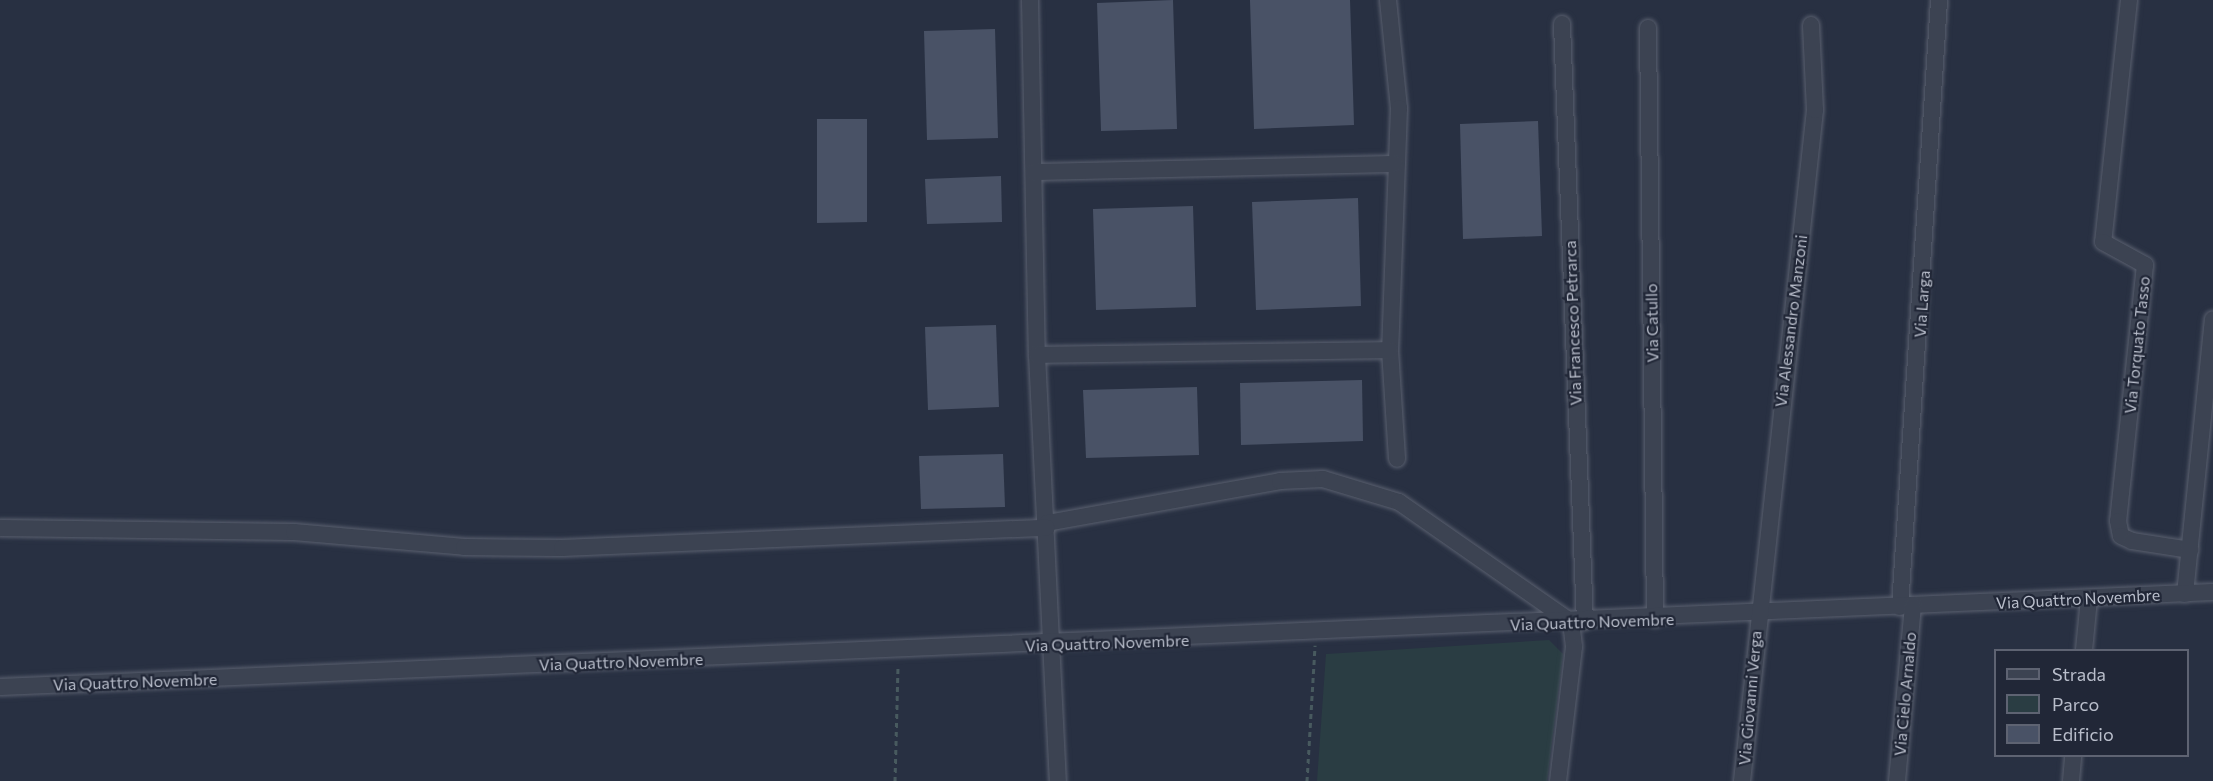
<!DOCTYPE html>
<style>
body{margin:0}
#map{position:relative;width:2213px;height:781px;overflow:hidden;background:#283042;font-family:Commissioner,sans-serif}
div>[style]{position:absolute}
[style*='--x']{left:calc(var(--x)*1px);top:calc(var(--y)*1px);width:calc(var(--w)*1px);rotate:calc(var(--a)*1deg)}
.green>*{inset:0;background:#2a3d43}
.building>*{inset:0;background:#495266}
.path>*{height:3px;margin-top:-1.5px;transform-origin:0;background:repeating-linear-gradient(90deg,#485a5f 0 4.5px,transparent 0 9px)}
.roads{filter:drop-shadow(0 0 2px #5a606f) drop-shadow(0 0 2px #5a606f)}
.minor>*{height:16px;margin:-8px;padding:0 8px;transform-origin:8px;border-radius:8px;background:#3c4352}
span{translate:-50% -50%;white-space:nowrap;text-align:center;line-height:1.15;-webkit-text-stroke:4.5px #212737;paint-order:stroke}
.street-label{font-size:16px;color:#b9becb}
.legend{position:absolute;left:1994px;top:649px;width:195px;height:108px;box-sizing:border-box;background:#212737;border:2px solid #5e6372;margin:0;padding:8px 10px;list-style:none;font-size:18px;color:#b9becb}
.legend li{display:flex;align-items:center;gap:12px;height:30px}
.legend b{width:30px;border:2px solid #5e6372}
</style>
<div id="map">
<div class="green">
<i style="clip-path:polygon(1549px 640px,1563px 654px,1547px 781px,1317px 781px,1326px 654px)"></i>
</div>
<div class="building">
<i style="clip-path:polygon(1173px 0,1177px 129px,1101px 131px,1097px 3px)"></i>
<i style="clip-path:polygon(1250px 0,1350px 0,1354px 125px,1254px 129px)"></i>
<i style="clip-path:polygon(995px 29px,998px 138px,927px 140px,924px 31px)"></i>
<i style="clip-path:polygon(817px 119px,867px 119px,867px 222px,817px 223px)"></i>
<i style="clip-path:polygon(1538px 121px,1542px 236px,1463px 239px,1460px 124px)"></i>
<i style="clip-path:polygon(1001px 176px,1002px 222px,927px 224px,925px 179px)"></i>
<i style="clip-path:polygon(1358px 198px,1361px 306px,1256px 310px,1252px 202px)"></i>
<i style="clip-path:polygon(1193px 206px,1196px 307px,1096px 310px,1093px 209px)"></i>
<i style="clip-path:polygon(996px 325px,999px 407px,928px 410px,925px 327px)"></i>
<i style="clip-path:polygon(1362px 380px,1363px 441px,1241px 445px,1240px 383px)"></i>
<i style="clip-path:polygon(1197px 387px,1199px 455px,1086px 458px,1083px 390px)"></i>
<i style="clip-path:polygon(1003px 454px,1005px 507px,921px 509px,919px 456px)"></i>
</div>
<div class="path">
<i style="--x:895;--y:781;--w:116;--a:-88.5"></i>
<i style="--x:1307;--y:781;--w:136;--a:-86.6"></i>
</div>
<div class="roads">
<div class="minor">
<i style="--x:1030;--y:0;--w:355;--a:88.9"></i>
<i style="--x:1037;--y:355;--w:427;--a:87.2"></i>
<i style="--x:1388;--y:0;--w:109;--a:84.2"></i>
<i style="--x:1399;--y:108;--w:242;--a:92.1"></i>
<i style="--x:1390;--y:350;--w:109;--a:86.3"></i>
<i style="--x:2129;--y:0;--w:243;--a:96.1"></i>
<i style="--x:2103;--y:242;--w:48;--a:28.7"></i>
<i style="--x:2145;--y:265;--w:257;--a:96"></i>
<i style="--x:2118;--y:521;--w:15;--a:79"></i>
<i style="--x:2121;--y:536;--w:12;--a:24"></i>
<i style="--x:2132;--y:541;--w:59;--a:8.8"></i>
<i style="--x:1562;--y:24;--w:598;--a:87.8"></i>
<i style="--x:1648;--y:28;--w:591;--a:89.32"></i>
<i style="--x:1034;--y:172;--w:361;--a:-1.3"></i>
<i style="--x:1037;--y:355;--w:353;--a:-0.8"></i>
<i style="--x:1047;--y:523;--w:237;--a:-10.2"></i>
<i style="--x:1280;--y:481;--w:43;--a:-2.7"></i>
<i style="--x:1323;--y:479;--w:79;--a:16.8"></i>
<i style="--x:1399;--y:502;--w:210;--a:34.9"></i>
<i style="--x:1571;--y:622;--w:25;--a:83"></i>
<i style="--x:1574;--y:647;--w:135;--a:96.8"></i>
<i style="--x:0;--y:528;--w:294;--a:0.8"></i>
<i style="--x:294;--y:532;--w:171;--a:5"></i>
<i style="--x:464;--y:547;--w:98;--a:0.6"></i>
<i style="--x:562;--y:548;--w:485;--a:-2.4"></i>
<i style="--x:2185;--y:594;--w:276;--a:-84.2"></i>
<i style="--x:1900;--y:607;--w:608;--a:-86.32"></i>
<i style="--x:2084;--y:650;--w:51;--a:-84.4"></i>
<i style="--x:0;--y:687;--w:2215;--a:-2.46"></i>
<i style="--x:1742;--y:781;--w:675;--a:-83.79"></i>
<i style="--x:1815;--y:110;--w:85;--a:-92.7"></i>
<i style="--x:1897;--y:781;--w:176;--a:-84.8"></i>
<i style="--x:2071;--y:781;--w:25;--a:-85"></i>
</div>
</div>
<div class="street-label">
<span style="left:1922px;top:304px;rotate:-86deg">Via Larga</span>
<span style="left:1791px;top:321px;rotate:-83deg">Via Alessandro Manzoni</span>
<span style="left:1573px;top:323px;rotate:-92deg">Via Francesco Petrarca</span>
<span style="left:1652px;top:323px;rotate:-91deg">Via Catullo</span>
<span style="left:2137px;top:345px;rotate:-84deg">Via Torquato Tasso</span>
<span style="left:2078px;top:599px;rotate:-3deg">Via Quattro Novembre</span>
<span style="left:1592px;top:622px;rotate:-2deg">Via Quattro Novembre</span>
<span style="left:1107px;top:643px;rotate:-2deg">Via Quattro Novembre</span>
<span style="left:621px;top:662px;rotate:-2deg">Via Quattro Novembre</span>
<span style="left:135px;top:682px;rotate:-2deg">Via Quattro Novembre</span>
<span style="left:1905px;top:694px;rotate:-85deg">Via Cielo Arnaldo</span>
<span style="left:1750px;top:698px;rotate:-85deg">Via Giovanni Verga</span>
</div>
<ul class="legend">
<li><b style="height:8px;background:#3c4352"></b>Strada</li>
<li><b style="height:16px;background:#2a3d43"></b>Parco</li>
<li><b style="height:16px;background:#495266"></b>Edificio</li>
</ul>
</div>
